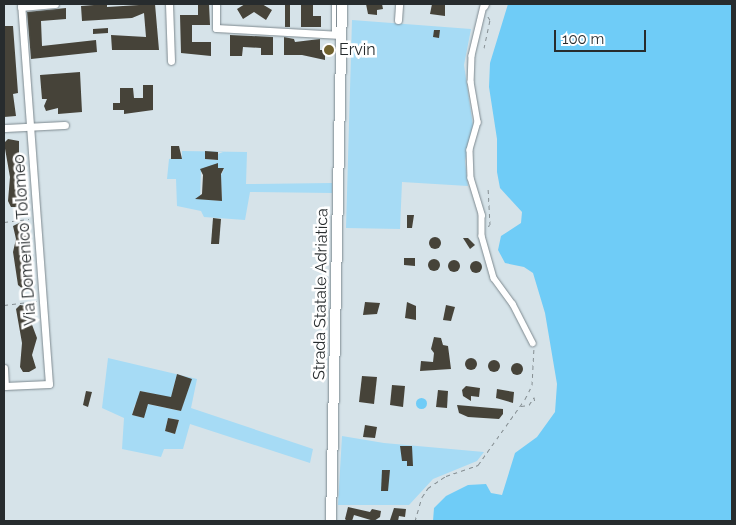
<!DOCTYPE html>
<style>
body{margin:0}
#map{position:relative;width:736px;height:525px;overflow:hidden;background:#d6e3e9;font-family:Raleway,sans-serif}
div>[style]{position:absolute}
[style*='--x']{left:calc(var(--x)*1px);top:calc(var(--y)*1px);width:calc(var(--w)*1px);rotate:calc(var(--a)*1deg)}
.green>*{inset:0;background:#a6dbf5}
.water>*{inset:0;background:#6fccf7}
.round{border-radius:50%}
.building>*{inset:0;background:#464339}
.path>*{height:1px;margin-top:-0.5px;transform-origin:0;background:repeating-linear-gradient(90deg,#858e92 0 4px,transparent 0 8px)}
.roads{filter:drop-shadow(0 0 1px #7d898f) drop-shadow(0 0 1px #7d898f)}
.service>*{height:4px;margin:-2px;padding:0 2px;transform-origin:2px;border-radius:2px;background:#fff}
.pedestrian>*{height:5.5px;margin:-2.75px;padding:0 2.75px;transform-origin:2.75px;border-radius:2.75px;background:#fff}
.minor>*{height:7px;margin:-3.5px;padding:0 3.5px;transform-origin:3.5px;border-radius:3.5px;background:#fff}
.secondary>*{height:10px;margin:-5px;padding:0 5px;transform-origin:5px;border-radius:5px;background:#fff}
.dots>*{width:14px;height:14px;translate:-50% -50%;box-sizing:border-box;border:2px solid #fff;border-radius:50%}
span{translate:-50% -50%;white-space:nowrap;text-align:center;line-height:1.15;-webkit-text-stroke:5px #fff;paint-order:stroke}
.poi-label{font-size:16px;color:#272c2e}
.left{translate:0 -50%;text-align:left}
.street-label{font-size:16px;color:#272c2e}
.frame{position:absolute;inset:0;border:5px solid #272c2e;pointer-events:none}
.scale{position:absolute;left:554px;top:30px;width:92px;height:22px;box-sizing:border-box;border:2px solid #272c2e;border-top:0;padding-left:6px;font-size:15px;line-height:18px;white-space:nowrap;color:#272c2e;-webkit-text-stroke:4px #fff;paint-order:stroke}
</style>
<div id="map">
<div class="green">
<i style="clip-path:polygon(352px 20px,471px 29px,464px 65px,473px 126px,465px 161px,468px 186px,402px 182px,400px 229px,346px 228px)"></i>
<i style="clip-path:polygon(evenodd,182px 151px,247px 152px,246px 184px,332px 183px,332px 193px,250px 192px,245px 220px,204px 217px,201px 211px,177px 206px,176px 179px,167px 179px,169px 159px,178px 157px,182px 159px,182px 151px,205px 152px,223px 152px,218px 154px,218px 160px,205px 159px,205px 152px,182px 151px,201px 169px,224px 169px,221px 175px,222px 201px,200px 199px,201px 169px)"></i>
<i style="clip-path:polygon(evenodd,108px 358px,197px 379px,191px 408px,313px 449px,310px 463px,190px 424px,183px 449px,164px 449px,161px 457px,122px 449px,124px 418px,102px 408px,108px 358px,177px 374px,191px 379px,181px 411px,138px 402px,140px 391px,171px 398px,177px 374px,108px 358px,135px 404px,143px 406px,144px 418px,132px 415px,135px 404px,108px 358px,168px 418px,179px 420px,175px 434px,165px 431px,168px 418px)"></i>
<i style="clip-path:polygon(342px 436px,384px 443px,484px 452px,477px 461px,433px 479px,409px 505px,338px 505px)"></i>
</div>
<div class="water">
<i style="clip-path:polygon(508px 4px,732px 4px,732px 521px,433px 521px,434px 508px,446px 496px,468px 485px,486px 484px,491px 493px,502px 495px,515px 453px,537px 437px,555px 412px,557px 384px,545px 313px,533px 273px,524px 267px,505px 263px,498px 250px,501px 236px,521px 223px,522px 212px,500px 188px,497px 172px,497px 139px,489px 87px,490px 63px)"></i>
<i class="round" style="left:415.5px;top:397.5px;width:11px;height:11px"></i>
</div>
<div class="building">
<i style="clip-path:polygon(107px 4px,107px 7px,155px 4px,159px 50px,112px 50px,111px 35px,146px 37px,144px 13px,132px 18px,82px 21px,81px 6px)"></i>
<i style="clip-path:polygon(198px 4px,209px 4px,210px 25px,192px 25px,192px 42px,211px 42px,211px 56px,181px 53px,180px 15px,198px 15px)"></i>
<i style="clip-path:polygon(245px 4px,262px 4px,272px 10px,266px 20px,254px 12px,243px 19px,237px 9px)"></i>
<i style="clip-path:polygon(285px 4px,290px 4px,290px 27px,285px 27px)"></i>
<i style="clip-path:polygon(301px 4px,313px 4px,313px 16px,321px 16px,321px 27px,301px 27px)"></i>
<i style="clip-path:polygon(366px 4px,382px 4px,383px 9px,377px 10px,377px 15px,368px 14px)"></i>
<i style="clip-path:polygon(432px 4px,445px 4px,445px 16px,430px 14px)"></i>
<i style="clip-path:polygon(66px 8px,66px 19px,41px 21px,42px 46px,96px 40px,97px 52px,31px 59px,27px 12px)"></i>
<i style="clip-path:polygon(4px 26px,13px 26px,18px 93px,13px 94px,16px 116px,4px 117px)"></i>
<i style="clip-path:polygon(108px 28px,108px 33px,93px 34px,93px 29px)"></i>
<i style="clip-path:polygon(434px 30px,440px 30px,439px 38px,433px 37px)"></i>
<i style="clip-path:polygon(230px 35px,273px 37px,273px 55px,261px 55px,261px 48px,243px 47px,242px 56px,230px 56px)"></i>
<i style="clip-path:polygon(284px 37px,294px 39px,295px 42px,320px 39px,320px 50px,325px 50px,325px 60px,302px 55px,284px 55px)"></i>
<i style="clip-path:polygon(80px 72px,82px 112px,58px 114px,58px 108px,46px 111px,44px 106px,47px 99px,42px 99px,40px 75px)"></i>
<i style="clip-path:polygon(143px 85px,153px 85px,153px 110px,124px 114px,124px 110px,113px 110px,113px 103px,120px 103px,120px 88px,133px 88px,134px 98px,143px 98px)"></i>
<i style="clip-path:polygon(8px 139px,19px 141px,19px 156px,25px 172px,21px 187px,24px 203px,17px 207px,11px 207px,8px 201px,10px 177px,4px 143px)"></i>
<i style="clip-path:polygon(171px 146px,179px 146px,182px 159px,171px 159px)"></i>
<i style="clip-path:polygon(205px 151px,218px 152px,218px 160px,205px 159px)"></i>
<i style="clip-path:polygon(218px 163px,218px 168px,224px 168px,221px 174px,222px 201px,195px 199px,202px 194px,203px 175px,200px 169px)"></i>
<i style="clip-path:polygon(407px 215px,414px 215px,412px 228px,407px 228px)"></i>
<i style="clip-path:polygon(213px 218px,221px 219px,219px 244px,211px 244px)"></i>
<i style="clip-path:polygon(23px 221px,31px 234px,28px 257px,33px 283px,31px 287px,24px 290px,18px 285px,13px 252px,16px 239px,13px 226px)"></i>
<i class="round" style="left:429px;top:237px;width:12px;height:12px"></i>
<i style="clip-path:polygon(463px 238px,468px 238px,475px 245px,470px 249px)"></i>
<i style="clip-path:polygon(404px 258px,415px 258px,415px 266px,404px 265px)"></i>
<i class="round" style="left:428px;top:259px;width:12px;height:12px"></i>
<i class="round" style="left:448px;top:260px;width:12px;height:12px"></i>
<i class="round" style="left:470px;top:261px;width:12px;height:12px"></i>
<i style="clip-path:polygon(365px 302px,380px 303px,377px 314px,363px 315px)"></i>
<i style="clip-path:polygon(407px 302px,416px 306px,416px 320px,405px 318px)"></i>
<i style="clip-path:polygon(20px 305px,31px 307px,31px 322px,37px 338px,32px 355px,36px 368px,29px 372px,23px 372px,20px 367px,22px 343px,16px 309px)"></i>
<i style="clip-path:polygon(446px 305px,455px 307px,451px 321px,443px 320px)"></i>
<i style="clip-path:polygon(434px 337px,441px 338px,443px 345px,448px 346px,451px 369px,420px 371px,421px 361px,433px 362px,434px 353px,431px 349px)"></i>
<i class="round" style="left:465px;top:358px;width:12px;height:12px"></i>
<i class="round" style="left:488px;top:360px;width:12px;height:12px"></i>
<i class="round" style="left:511px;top:363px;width:12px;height:12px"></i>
<i style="clip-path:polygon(177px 374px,192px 379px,181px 411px,148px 404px,144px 418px,132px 415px,140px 391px,171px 397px)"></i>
<i style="clip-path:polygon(362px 376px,377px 377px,374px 404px,359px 402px)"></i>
<i style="clip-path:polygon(392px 385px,405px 386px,403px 407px,390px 405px)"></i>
<i style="clip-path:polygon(466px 386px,480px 388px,479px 397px,471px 396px,471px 401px,463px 396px,462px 390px)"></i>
<i style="clip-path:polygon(497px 389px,514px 392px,513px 403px,496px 398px)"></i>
<i style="clip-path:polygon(438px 390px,448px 391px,447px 408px,436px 407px)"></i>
<i style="clip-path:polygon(86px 391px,92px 392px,88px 407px,83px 405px)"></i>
<i style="clip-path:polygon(457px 405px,503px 409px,503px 414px,499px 419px,468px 417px,459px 413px)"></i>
<i style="clip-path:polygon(168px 418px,179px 420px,175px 434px,165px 431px)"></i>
<i style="clip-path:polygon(365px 425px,377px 427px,375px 438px,363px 437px)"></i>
<i style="clip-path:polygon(400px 446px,412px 446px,413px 466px,407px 466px,407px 461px,402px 461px)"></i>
<i style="clip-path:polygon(382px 470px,390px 470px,388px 491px,381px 491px)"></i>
<i style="clip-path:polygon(348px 507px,370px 512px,372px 509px,381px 511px,380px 517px,374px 521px,354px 515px,352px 521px,347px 521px,345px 519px)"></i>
<i style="clip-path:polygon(394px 508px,406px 509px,405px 517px,399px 516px,398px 521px,390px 520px)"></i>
</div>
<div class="path">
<i style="--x:484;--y:48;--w:29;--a:-78"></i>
<i style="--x:490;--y:20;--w:6;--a:-121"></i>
<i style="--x:4;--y:222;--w:25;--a:-7"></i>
<i style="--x:488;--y:226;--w:2;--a:-27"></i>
<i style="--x:490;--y:225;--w:37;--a:-93"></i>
<i style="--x:4;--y:305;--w:33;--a:-7"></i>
<i style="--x:521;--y:406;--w:8;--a:-7"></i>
<i style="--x:529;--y:405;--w:9;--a:-58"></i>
<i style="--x:534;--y:397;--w:7;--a:82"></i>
<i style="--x:415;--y:521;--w:25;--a:-74"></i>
<i style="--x:422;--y:497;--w:11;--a:-56"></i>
<i style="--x:428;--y:488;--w:22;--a:-34"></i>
<i style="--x:446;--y:476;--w:34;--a:-19"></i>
<i style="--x:478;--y:465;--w:81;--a:-54.5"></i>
<i style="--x:525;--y:399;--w:16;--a:-63"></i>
<i style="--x:532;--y:385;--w:37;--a:-87"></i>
</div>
<div class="roads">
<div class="service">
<i style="--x:334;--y:34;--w:30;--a:-90"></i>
</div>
<div class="pedestrian">
<i style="--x:484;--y:6;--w:51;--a:103.5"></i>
<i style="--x:472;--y:56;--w:26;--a:92"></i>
<i style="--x:471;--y:82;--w:41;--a:80.1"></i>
<i style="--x:478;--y:122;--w:29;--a:106"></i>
<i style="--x:470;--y:150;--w:28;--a:88"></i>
<i style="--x:471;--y:178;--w:39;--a:73"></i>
<i style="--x:482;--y:215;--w:21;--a:90"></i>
<i style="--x:482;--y:236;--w:44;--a:74.1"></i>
<i style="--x:494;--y:278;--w:32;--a:54"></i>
<i style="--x:513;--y:304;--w:44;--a:62.9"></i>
</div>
<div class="minor">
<i style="--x:169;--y:4;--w:57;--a:88"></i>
<i style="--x:216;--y:4;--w:24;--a:90"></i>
<i style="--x:216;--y:28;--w:125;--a:3.2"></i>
<i style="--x:484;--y:6;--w:2;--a:-63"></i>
<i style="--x:21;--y:7;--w:34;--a:-5"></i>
<i style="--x:398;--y:20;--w:16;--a:-86"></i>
<i style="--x:4;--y:128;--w:61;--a:-2.8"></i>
<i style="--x:4;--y:368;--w:18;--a:87"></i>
<i style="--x:5;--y:386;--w:44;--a:-2.6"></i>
<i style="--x:49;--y:384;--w:381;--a:-94.2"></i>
</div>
<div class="secondary">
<i style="--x:331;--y:521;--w:517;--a:-88.78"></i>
</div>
</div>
<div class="dots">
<i style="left:329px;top:50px;background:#71622f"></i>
</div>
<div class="poi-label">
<span class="left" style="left:339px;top:50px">Ervin</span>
</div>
<div class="street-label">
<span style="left:25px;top:240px;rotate:-94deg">Via Domenico Tolomeo</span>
<span style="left:321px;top:294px;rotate:-89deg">Strada Statale Adriatica</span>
</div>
<div class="frame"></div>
<div class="scale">100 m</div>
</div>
